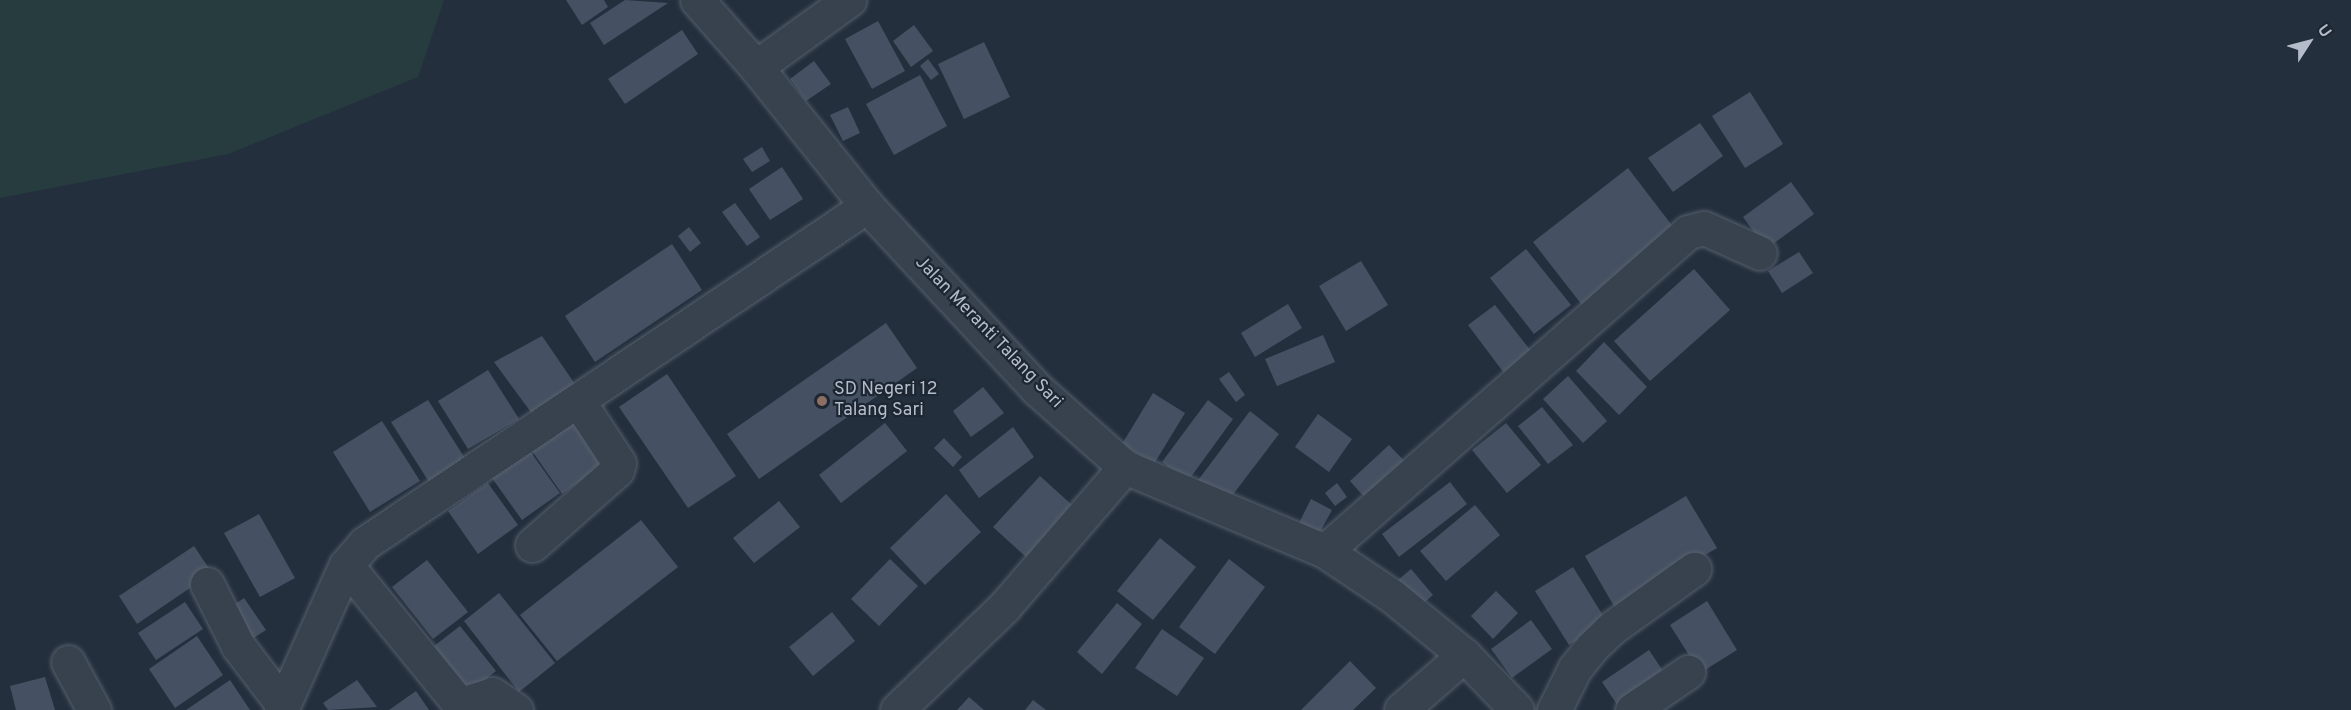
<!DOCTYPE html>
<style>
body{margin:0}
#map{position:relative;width:2351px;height:710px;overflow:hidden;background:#242f3e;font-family:Overpass,sans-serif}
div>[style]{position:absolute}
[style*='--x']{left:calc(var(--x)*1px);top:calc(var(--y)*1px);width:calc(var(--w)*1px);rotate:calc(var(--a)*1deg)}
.green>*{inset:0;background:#263c3f}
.building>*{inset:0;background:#455162}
.roads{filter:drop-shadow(0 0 2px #565f6c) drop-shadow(0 0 2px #565f6c)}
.minor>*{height:33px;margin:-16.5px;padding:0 16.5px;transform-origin:16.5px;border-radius:16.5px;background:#38414e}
.dots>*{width:16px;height:16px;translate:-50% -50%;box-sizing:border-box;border:3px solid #1d2633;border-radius:50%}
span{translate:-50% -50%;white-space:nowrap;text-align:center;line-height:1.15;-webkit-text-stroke:4.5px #1d2633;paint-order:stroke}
.street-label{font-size:18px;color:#b4bcc9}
.poi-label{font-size:18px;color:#b4bcc9}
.left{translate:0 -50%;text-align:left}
.north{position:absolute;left:2279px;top:12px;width:60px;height:60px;-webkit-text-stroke:4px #1d2633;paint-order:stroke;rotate:54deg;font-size:16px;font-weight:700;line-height:24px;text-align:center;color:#b4bcc9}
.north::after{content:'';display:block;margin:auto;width:21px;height:27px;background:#b4bcc9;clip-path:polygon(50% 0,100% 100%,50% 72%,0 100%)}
</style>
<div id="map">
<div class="green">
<i style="clip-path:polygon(0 0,444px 0,418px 77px,228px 154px,0 198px)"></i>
</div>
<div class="building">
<i style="clip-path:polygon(566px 0,604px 0,608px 7px,582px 25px)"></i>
<i style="clip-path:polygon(625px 0,668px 3px,604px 45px,590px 23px)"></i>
<i style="clip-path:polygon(878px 21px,905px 71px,872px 89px,845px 39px)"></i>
<i style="clip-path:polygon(914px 25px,933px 51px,911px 67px,893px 41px)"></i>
<i style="clip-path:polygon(682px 30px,698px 54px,625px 104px,608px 79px)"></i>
<i style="clip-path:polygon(984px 42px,1010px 97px,964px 119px,938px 64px)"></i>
<i style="clip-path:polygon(928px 59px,939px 74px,931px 80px,920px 66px)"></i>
<i style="clip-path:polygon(814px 61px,831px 84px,806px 101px,790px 79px)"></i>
<i style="clip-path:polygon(920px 75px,947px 126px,894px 155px,866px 104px)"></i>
<i style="clip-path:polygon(1750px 92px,1783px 144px,1745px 168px,1712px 116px)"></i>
<i style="clip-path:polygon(848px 107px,860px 133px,843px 141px,830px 115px)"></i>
<i style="clip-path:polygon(1700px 123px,1723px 156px,1673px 192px,1648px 158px)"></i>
<i style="clip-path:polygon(762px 147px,770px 161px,752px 172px,743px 159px)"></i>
<i style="clip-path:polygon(782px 167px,803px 199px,770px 220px,749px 189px)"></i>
<i style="clip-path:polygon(1628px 168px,1677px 232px,1582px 305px,1533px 242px)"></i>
<i style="clip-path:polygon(1791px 182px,1814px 214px,1766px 249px,1743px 217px)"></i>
<i style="clip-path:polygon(735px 203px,760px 237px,747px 246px,722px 212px)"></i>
<i style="clip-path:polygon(689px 227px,701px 243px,690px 252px,678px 236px)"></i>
<i style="clip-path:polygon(672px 244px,702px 290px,595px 362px,565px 316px)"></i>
<i style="clip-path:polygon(1526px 249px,1571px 305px,1534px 334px,1490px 278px)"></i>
<i style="clip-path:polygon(1799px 252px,1813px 273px,1782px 293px,1768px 271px)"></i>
<i style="clip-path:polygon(1361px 261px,1388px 305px,1346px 331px,1319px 286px)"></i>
<i style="clip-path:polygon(1694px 269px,1730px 310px,1650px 381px,1614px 341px)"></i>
<i style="clip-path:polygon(1288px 304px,1302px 328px,1255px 357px,1241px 333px)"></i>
<i style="clip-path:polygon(1495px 305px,1538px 360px,1510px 381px,1468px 325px)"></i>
<i style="clip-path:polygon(886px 323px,917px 368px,759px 479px,727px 434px)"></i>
<i style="clip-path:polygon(1323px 335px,1335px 362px,1277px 386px,1265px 359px)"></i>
<i style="clip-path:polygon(542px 336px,577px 387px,533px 415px,494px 362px)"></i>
<i style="clip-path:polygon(1604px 342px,1647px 387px,1619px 415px,1576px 371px)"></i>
<i style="clip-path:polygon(488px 370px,519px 419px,468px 449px,438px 401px)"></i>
<i style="clip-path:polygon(1229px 372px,1245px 395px,1236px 402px,1219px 379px)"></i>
<i style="clip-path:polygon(667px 374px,736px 476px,688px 508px,619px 407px)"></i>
<i style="clip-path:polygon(1568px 376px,1607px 421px,1583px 443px,1543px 399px)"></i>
<i style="clip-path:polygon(983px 387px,1004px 413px,971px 437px,953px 411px)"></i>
<i style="clip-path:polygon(1153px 393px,1185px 413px,1154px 464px,1122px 444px)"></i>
<i style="clip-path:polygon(428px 400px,466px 460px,429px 482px,391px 422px)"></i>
<i style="clip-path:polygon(1208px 400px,1233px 419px,1188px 481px,1162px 462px)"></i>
<i style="clip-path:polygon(1542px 407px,1573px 445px,1548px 464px,1518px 426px)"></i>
<i style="clip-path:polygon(1250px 411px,1279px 434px,1225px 505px,1196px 483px)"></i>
<i style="clip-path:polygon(1318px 414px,1352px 439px,1329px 472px,1295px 447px)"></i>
<i style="clip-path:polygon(581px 416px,611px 459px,562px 494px,532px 451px)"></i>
<i style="clip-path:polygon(382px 421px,420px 481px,370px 512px,333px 452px)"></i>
<i style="clip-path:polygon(885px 423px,907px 451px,841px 503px,819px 475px)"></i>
<i style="clip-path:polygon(1506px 423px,1541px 465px,1507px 493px,1472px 450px)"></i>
<i style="clip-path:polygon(1013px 427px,1034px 457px,979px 498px,959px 470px)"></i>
<i style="clip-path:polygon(944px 438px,962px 457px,953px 467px,934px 448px)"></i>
<i style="clip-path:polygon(1389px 445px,1413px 470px,1373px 507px,1350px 481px)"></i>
<i style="clip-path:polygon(530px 451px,560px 493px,522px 520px,492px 478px)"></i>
<i style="clip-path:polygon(1040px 476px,1072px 505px,1026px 557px,993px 527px)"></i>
<i style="clip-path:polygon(1450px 482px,1467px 504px,1399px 557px,1382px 534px)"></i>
<i style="clip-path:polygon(488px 483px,518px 525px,478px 554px,448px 511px)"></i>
<i style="clip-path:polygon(1337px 483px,1347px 497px,1335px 506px,1325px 493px)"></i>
<i style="clip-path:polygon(946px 494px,981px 532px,925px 585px,890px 548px)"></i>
<i style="clip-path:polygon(1686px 496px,1717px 548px,1615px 608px,1585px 556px)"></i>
<i style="clip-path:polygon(1311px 499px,1332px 510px,1315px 541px,1295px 531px)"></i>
<i style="clip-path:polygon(779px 501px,800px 527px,754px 563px,733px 538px)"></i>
<i style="clip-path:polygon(1475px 505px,1500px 535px,1446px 581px,1420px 551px)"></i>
<i style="clip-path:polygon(259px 514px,295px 578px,260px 597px,224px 533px)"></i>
<i style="clip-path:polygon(641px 520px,678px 567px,557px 661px,520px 615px)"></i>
<i style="clip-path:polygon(1160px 538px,1196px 567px,1153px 620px,1117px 591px)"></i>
<i style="clip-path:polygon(194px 546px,212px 573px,137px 624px,119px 596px)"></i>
<i style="clip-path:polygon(890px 559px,918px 586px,879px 626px,851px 599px)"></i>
<i style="clip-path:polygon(1229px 559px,1265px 587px,1215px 654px,1179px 627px)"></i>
<i style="clip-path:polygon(427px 560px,468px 612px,433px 639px,392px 587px)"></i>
<i style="clip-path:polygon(1573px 567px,1607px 622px,1569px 645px,1535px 591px)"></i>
<i style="clip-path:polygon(1411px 569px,1433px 595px,1420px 606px,1398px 580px)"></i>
<i style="clip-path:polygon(1496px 591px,1518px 613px,1493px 639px,1471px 616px)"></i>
<i style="clip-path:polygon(499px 593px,555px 663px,519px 692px,464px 621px)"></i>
<i style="clip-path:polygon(244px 598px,266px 630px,246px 643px,225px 611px)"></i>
<i style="clip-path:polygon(1707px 601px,1737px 650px,1700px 673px,1670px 625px)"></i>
<i style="clip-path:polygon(185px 602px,203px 629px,156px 660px,138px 633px)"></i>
<i style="clip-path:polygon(1117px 603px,1142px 624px,1102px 674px,1077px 652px)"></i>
<i style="clip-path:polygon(832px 612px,855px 641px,813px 676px,789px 647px)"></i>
<i style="clip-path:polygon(1531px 620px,1552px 649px,1512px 678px,1491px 649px)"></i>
<i style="clip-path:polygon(460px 626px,496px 671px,464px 696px,429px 650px)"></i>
<i style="clip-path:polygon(1162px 629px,1204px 658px,1177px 696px,1135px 668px)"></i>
<i style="clip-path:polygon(197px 636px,223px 675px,175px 708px,149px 669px)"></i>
<i style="clip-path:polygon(1649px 650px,1667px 677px,1620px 709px,1602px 682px)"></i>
<i style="clip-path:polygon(1350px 661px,1376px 688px,1353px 710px,1301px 710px)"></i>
<i style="clip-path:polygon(45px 677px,55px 710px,16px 710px,10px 686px)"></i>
<i style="clip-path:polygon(230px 680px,250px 710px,186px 710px)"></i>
<i style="clip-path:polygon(357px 680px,377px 707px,328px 710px,323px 703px)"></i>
<i style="clip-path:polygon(416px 691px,429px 710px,389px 710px)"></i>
<i style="clip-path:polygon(969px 697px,984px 710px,957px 710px)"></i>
<i style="clip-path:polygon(1033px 700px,1046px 710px,1025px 710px)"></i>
</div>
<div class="roads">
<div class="minor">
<i style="--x:697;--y:0;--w:89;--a:48.6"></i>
<i style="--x:756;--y:67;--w:178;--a:51.4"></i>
<i style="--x:867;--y:206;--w:250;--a:47.1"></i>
<i style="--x:1037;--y:389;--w:118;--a:41.6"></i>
<i style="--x:1125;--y:467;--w:217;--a:22.8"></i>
<i style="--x:1325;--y:551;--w:81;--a:33.9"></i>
<i style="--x:1392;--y:596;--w:93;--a:39.3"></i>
<i style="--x:1464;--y:655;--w:76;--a:46.1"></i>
<i style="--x:756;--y:67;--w:115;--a:-35.8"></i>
<i style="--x:532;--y:545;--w:113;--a:-41.4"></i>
<i style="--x:617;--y:470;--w:7;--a:-74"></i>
<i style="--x:619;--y:463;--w:73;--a:-123.3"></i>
<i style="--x:1325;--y:551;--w:483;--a:-41.3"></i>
<i style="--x:1688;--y:232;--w:16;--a:-14"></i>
<i style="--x:1704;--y:228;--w:61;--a:24.1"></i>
<i style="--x:346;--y:565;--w:176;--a:50.8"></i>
<i style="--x:457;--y:701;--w:8;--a:14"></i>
<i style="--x:465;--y:703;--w:28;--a:-18"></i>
<i style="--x:492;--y:694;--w:29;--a:34"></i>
<i style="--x:207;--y:584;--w:69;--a:63.4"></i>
<i style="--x:238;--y:646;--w:74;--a:52.7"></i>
<i style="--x:68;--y:662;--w:55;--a:61.6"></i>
<i style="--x:281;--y:710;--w:159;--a:-65.9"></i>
<i style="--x:346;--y:565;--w:29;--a:-49"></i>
<i style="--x:365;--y:543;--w:605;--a:-33.87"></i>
<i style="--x:897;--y:710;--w:149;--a:-43.9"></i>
<i style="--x:1004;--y:607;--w:185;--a:-49.2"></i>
<i style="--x:1401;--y:710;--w:84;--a:-41.1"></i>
<i style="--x:1554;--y:710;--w:47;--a:-63.4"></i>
<i style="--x:1575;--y:668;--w:26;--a:-51"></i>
<i style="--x:1591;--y:648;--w:30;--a:-44"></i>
<i style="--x:1613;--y:627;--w:100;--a:-35.6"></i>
<i style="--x:1632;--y:710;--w:68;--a:-34.2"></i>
</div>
</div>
<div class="dots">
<i style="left:822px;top:401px;background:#8d6e63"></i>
</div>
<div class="street-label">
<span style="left:988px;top:333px;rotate:46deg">Jalan Meranti Talang Sari</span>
</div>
<div class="poi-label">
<span class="left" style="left:834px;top:401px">SD Negeri 12<br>Talang Sari</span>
</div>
<div class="north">U</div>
</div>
